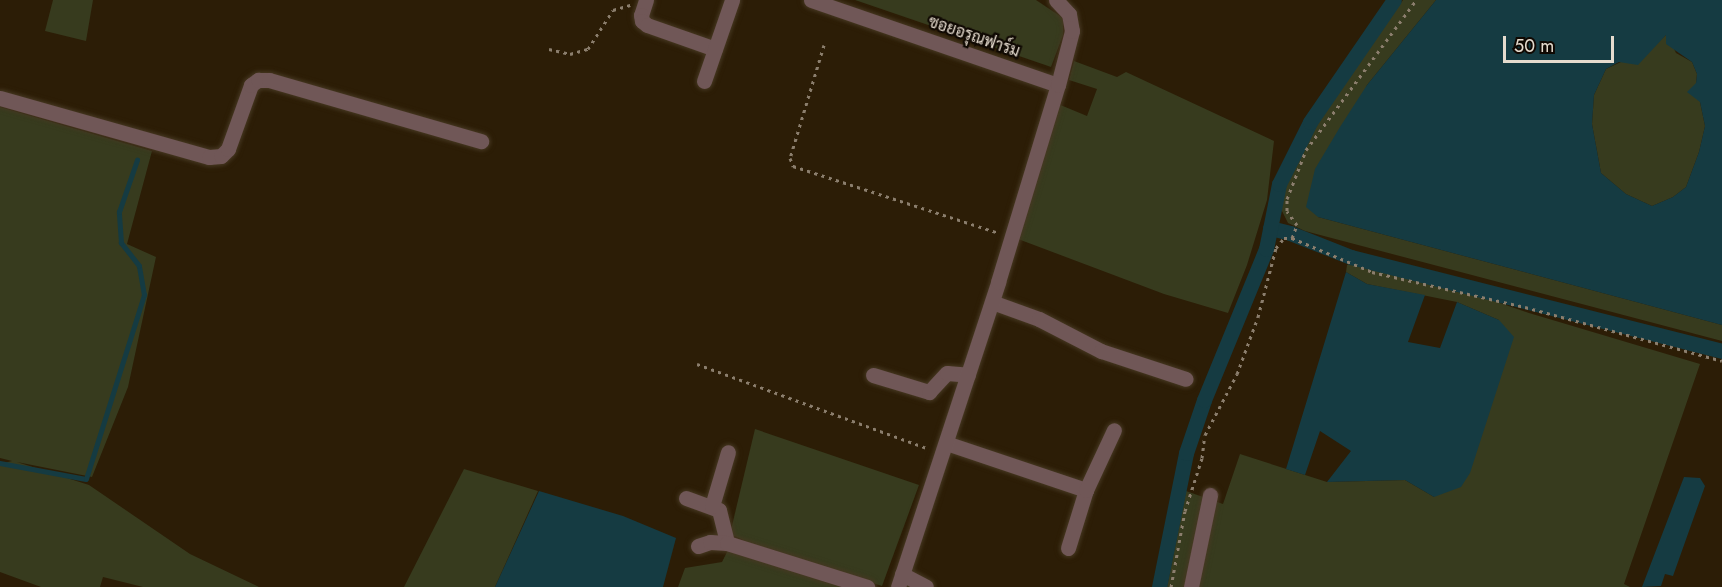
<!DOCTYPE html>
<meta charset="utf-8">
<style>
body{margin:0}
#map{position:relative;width:1722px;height:587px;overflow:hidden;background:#2c1d06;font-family:Jost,Sarabun,sans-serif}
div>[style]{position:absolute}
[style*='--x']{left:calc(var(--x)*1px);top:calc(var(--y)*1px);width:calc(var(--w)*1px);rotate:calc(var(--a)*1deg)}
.green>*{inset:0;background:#373b1e}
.water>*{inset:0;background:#153b42}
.stream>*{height:4.5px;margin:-2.25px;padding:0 2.25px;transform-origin:2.25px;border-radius:2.25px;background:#153b42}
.canal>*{height:15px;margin:-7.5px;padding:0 7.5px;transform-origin:7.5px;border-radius:7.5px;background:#153b42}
.path>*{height:3px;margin-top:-1.5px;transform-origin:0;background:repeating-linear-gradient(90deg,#8b7e6d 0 3px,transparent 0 7.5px)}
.roads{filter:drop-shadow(0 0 2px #463822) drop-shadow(0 0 2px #463822)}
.minor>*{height:15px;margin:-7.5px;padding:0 7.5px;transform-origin:7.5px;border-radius:7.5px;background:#705757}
span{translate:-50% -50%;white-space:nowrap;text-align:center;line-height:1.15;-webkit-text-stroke:4.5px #0f0802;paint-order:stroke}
.street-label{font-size:16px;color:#e5dbce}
.scale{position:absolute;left:1503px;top:36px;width:111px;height:27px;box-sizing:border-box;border:3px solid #e5dbce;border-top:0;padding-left:8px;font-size:18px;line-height:21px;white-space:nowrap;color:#e5dbce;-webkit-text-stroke:4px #0f0802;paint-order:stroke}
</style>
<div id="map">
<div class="green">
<i style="clip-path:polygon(53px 0,93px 0,86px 41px,45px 31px)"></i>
<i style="clip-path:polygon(855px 0,1036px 0,1063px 18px,1063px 35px,1051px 67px)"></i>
<i style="clip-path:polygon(1403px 0,1436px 0,1367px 85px,1318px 217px,1722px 325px,1722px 341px,1305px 231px,1288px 223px,1281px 209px,1283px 188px,1303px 145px)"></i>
<i style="clip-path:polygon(1667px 34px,1676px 53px,1692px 62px,1697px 74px,1696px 83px,1705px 126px,1699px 152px,1686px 187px,1673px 197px,1652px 206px,1626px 194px,1601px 173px,1592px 124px,1594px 95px,1606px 69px,1653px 47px)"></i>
<i style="clip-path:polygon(1074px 61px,1117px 77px,1126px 72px,1274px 141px,1267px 200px,1247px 265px,1228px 313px,1164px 294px,1018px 239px,1058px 104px,1087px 116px,1097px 89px,1069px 80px)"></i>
<i style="clip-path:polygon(0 107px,152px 151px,127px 244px,156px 257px,128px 387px,92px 477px,17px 462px,89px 485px,190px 554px,259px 587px,143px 587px,103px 577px,100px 587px,41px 587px,0 572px,0 464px,12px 461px,0 458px)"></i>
<i style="clip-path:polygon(1358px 262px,1433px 280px,1529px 313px,1700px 364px,1624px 584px,1630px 587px,1167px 587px,1186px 491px,1223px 504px,1240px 454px,1327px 482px,1405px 480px,1434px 497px,1499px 320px,1457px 302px,1367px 284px,1346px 272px,1347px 265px)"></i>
<i style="clip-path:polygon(755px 429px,919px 485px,882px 586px,754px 545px,730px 534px)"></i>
<i style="clip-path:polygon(464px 469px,538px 491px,495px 587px,404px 587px)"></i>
<i style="clip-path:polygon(728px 550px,848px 587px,678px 587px,685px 568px,722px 562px)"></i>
</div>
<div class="water">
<i style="clip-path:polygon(evenodd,1436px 0,1722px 0,1722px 325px,1318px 217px,1306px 207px,1315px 169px,1340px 127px,1367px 85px,1436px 0,1666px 35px,1666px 44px,1692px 62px,1697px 74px,1696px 83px,1687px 92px,1700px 102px,1705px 126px,1699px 152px,1686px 187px,1673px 197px,1652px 206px,1626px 194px,1601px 173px,1592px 124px,1594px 95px,1606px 69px,1619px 62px,1638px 65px,1666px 35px)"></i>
<i style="clip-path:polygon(1346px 272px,1367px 284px,1425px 295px,1408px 342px,1440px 348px,1457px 302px,1499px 320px,1514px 337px,1470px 473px,1461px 487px,1434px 497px,1405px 480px,1327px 482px,1351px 451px,1320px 431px,1305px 475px,1286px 469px)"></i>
<i style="clip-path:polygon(1684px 477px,1700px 478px,1705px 486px,1673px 576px,1665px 574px,1661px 586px,1642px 587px)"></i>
<i style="clip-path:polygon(539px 491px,623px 516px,676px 538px,663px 587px,495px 587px)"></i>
</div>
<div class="stream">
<i style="--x:0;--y:463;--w:87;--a:10.5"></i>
<i style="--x:86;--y:479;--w:193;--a:-72.5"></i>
<i style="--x:144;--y:295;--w:29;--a:-100"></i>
<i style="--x:139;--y:266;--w:29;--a:-128"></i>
<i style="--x:121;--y:243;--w:31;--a:-94"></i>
<i style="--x:119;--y:212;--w:55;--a:-70.9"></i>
</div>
<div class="canal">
<i style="--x:1270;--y:228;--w:21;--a:14"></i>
<i style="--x:1290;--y:233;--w:66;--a:21.5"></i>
<i style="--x:1351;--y:257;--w:383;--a:14.2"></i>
<i style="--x:1159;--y:587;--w:137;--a:-78.6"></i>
<i style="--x:1186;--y:453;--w:56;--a:-71.2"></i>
<i style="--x:1204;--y:400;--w:163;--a:-67.7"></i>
<i style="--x:1266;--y:249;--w:66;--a:-78.7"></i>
<i style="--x:1279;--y:184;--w:69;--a:-63.4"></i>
<i style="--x:1310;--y:122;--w:148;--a:-55.5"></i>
</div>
<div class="path">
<i style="--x:824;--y:45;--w:118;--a:106.7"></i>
<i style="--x:790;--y:158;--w:9;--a:69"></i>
<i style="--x:793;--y:166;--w:217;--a:18"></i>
<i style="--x:549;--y:49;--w:22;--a:13"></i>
<i style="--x:570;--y:54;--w:19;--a:-16"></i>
<i style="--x:588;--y:49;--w:46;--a:-57.3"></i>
<i style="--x:613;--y:10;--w:18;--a:-16"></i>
<i style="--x:1292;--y:238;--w:14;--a:-69"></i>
<i style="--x:1297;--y:225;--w:17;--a:-126"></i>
<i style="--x:1287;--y:211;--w:12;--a:-90"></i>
<i style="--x:1287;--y:199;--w:53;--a:-68.8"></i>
<i style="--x:1306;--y:150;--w:186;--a:-53.7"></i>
<i style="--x:697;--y:364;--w:247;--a:20.1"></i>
<i style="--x:1171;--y:587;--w:77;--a:-79.6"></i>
<i style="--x:1185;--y:511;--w:56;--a:-72.2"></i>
<i style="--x:1202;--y:458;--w:23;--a:-83"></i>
<i style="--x:1205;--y:435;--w:69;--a:-62.3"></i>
<i style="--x:1237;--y:374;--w:61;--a:-69.8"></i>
<i style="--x:1258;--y:317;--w:71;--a:-75.4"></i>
<i style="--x:1276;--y:248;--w:13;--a:-51"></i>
<i style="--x:1284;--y:238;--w:8;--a:0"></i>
<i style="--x:1292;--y:238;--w:87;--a:23"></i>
<i style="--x:1372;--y:272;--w:157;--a:12.9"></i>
<i style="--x:1525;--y:307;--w:204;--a:15.3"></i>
</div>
<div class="roads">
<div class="minor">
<i style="--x:646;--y:0;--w:16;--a:108"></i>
<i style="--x:641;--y:15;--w:6;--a:81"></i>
<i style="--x:642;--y:21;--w:6;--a:39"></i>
<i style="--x:647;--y:25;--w:72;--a:19.4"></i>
<i style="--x:811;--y:0;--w:261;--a:19"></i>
<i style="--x:704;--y:81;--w:86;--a:-70.9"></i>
<i style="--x:0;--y:98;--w:217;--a:15.8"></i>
<i style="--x:209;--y:157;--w:12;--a:-5"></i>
<i style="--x:221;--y:156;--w:10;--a:-45"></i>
<i style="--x:228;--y:149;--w:68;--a:-70.2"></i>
<i style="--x:251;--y:85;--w:9;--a:-36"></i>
<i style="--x:258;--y:80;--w:11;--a:0"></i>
<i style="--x:269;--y:80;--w:221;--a:16.1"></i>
<i style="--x:992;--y:302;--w:50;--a:19.9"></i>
<i style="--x:1039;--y:319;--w:70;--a:27.3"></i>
<i style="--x:1101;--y:351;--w:89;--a:18.2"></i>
<i style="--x:873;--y:375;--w:59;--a:16.9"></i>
<i style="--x:929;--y:392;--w:26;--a:-47"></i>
<i style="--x:947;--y:373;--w:21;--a:5"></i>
<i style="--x:946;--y:443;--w:148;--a:18.6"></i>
<i style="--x:686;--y:498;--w:35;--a:20"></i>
<i style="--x:719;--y:510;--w:34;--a:76"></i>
<i style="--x:712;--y:506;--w:56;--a:-73.5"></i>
<i style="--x:698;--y:546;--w:13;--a:-18"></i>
<i style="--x:710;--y:542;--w:17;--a:3"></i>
<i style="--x:727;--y:543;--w:147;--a:17.4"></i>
<i style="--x:1068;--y:548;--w:61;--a:-72.8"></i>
<i style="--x:1086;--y:490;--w:66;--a:-65"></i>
<i style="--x:902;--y:574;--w:27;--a:28"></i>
<i style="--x:898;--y:587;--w:321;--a:-71.8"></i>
<i style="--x:998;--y:282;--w:206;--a:-73.1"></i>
<i style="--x:1058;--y:85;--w:56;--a:-75.5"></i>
<i style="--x:1072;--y:31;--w:17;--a:-100"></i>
<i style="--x:1069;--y:14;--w:19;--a:-133"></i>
<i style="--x:1191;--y:587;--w:94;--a:-78.3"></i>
</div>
</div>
<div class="street-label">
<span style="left:974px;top:37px;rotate:19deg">ซอยอรุณฟาร์ม</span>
</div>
<div class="scale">50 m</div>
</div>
